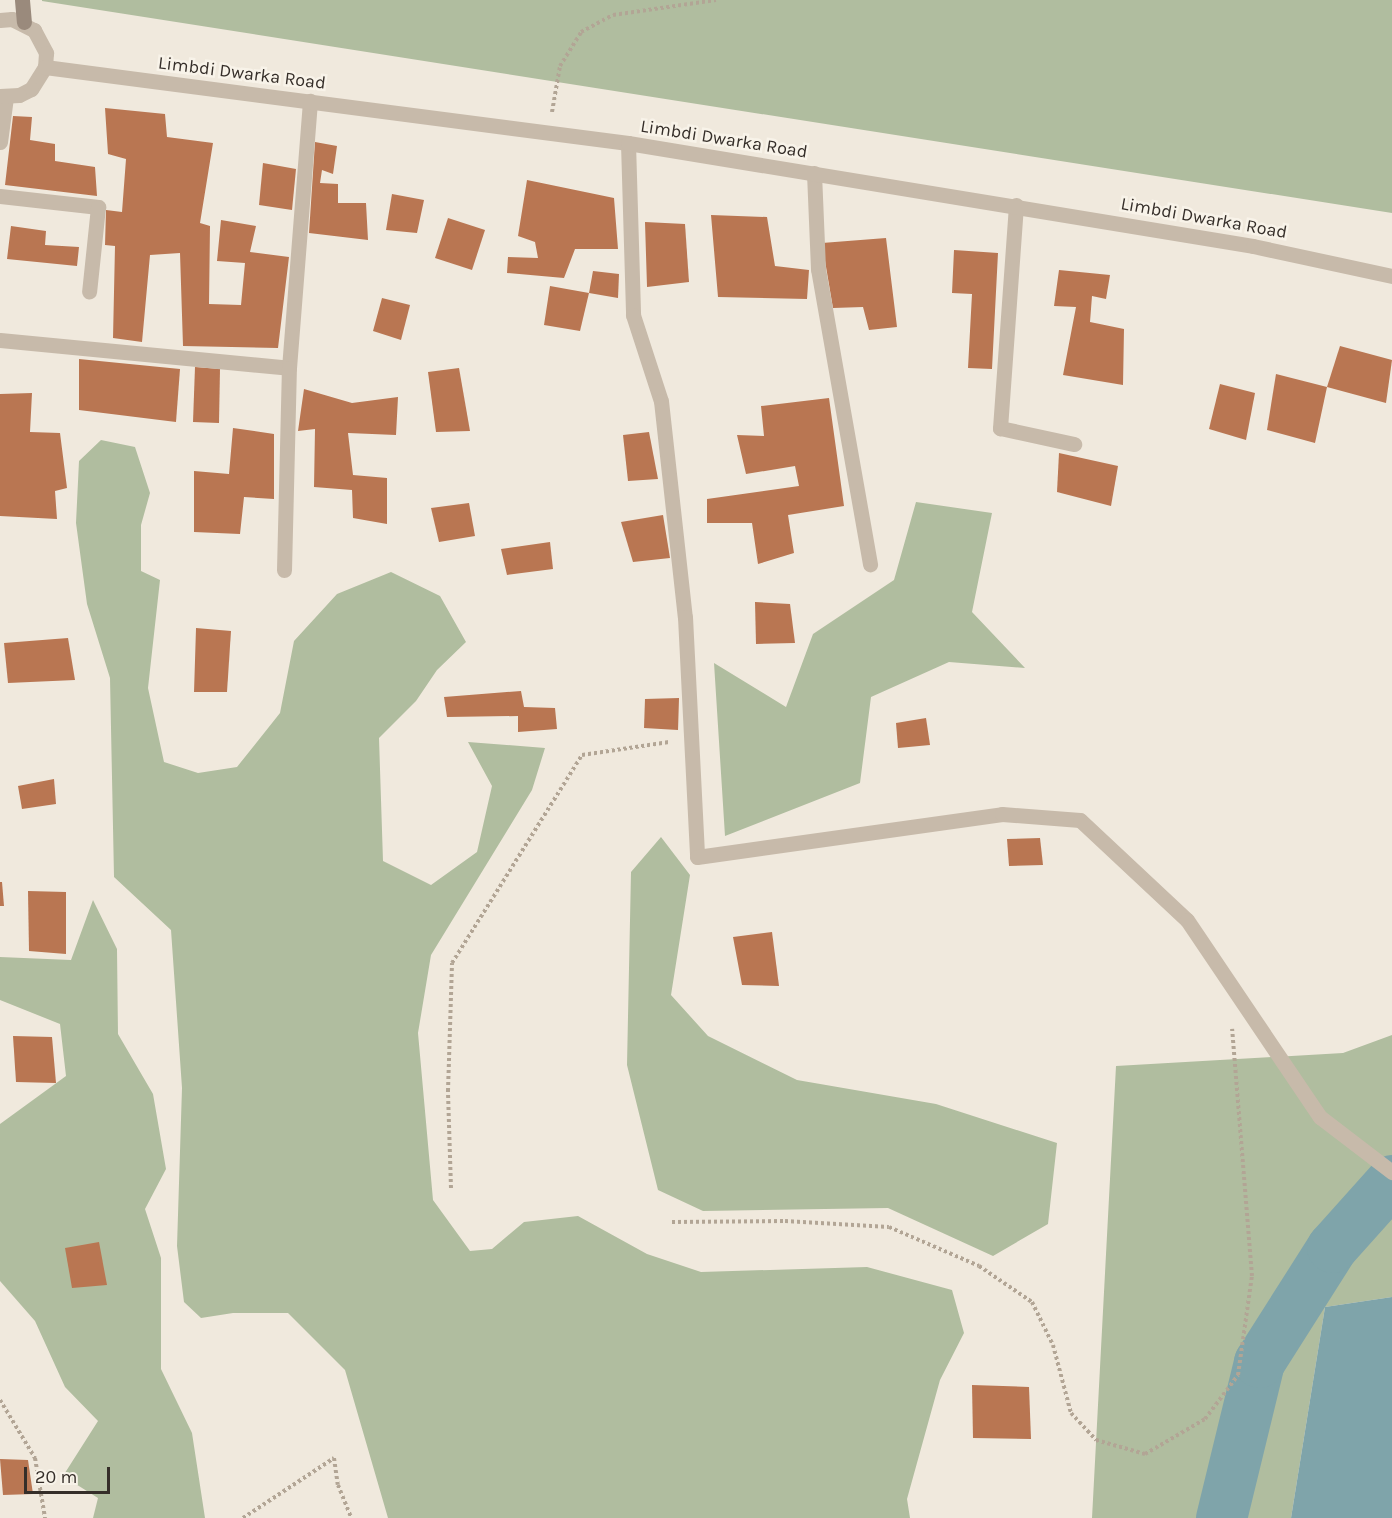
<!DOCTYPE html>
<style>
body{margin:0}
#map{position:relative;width:1392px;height:1518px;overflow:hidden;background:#f0e9dd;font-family:Karla,sans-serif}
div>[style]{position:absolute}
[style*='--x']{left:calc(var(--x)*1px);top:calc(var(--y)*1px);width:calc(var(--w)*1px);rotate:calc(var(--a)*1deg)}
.green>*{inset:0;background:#b0bd9f}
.water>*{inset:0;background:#7fa4aa}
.river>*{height:51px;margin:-25.5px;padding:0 25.5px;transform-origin:25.5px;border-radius:25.5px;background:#7fa4aa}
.building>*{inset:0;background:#b97652}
.path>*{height:4px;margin-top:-2px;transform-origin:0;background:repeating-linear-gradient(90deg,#b2a595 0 3px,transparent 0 6px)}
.minor>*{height:15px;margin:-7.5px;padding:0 7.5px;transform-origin:7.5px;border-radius:7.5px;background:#c7baaa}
.tertiary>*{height:15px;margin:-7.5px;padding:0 7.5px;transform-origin:7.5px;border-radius:7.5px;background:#c7baaa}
.secondary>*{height:15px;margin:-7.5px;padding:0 7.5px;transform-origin:7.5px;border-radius:7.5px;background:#9a8a7c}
span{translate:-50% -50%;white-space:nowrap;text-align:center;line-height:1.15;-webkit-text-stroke:5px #f8f3e9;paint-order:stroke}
.street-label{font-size:18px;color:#352e29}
.scale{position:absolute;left:24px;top:1467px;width:86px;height:27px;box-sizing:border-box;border:3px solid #352e29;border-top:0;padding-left:8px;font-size:18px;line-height:21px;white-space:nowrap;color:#352e29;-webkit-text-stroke:4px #f8f3e9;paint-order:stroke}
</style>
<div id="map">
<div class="green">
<i style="clip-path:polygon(42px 0,1392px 0,1392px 213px,42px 1px)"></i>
<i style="clip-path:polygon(101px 440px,135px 447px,150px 493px,141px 525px,141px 571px,160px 580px,148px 688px,164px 762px,198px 773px,237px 767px,280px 713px,294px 641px,337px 594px,391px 572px,440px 596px,466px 642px,437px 670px,416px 701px,379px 738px,383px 861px,431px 885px,477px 852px,492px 786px,468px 742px,545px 748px,532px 790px,431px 955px,418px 1033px,433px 1200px,470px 1251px,492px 1249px,524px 1222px,578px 1216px,647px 1254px,701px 1272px,867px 1267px,952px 1290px,964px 1333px,940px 1380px,907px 1499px,910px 1518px,388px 1518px,345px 1370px,288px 1313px,233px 1313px,201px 1318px,184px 1302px,177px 1246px,182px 1088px,171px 930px,114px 877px,110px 678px,87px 604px,76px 523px,79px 461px)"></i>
<i style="clip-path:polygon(916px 502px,992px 513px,972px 612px,1025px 668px,949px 662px,871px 697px,860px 783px,725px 836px,714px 663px,786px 707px,813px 634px,894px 580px)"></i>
<i style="clip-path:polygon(661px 837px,690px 875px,671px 995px,708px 1036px,797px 1080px,936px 1104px,1057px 1143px,1048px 1224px,993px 1256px,888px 1208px,703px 1211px,658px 1190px,627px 1065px,631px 872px)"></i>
<i style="clip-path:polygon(93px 900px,117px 949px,118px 1034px,153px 1094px,166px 1169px,145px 1209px,161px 1258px,161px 1369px,192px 1433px,205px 1518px,93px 1518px,98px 1498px,63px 1476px,98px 1421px,65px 1387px,35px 1321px,0 1281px,0 1124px,66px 1076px,60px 1024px,0 1000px,0 957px,71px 960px)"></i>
<i style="clip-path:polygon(1392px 1035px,1392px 1297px,1325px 1307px,1291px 1518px,1092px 1518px,1116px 1066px,1343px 1053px)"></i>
</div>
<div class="water">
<i style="clip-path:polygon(1392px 1297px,1392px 1518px,1291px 1518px,1325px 1307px)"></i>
</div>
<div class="river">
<i style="--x:1221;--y:1518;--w:161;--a:-76.3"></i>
<i style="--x:1259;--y:1362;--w:136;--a:-57.6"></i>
<i style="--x:1332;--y:1247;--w:90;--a:-48.2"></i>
</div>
<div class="building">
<i style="clip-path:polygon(105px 108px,165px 114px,167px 137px,213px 143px,200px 223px,210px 226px,209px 304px,241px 305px,245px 263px,217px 261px,221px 220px,256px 226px,250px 252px,289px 257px,278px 348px,183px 346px,180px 253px,150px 255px,142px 342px,113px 338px,115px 246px,105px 245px,106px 210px,122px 212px,126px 159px,108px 154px)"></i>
<i style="clip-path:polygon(13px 116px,32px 117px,30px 140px,55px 144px,55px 161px,95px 167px,97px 196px,5px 185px)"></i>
<i style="clip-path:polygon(315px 142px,337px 146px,333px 174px,322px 170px,320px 183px,338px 184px,338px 203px,366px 203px,368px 240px,309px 233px)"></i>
<i style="clip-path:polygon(263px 163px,296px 169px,292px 210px,259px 205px)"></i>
<i style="clip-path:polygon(527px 180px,614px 198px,618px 249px,575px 249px,564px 278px,507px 273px,508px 257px,538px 258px,535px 242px,518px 236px)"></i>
<i style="clip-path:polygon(392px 194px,424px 200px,417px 233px,386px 230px)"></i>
<i style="clip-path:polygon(711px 215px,767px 217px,775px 266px,809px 270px,807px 299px,718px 297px)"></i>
<i style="clip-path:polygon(448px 218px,485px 230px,472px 270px,435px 258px)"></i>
<i style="clip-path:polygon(645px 222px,685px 224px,689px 282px,647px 287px)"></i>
<i style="clip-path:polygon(11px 226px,46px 231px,45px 245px,79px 247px,77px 266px,7px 259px)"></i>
<i style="clip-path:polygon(886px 238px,897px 327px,869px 330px,863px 307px,833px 308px,822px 243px)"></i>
<i style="clip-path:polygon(954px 250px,998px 253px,992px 369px,968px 368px,972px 294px,952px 293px)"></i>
<i style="clip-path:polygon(1059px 270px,1110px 275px,1106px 299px,1092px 296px,1090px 322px,1124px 329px,1123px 385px,1063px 375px,1076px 307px,1054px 306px)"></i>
<i style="clip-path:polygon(593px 271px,619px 274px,618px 298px,589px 293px)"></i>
<i style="clip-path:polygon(550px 286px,589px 293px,580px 331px,544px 325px)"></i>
<i style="clip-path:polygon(382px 298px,410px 305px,401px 340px,373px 331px)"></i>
<i style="clip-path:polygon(1340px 346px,1392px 360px,1386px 403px,1327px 387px)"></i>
<i style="clip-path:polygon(79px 359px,180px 369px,176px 422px,79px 410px)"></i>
<i style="clip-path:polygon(195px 367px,220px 369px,219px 423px,193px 422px)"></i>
<i style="clip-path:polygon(459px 368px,470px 431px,436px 432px,428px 372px)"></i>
<i style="clip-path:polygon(1276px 374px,1327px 387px,1315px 443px,1267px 430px)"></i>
<i style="clip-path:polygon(1220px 384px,1255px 393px,1246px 440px,1209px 429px)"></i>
<i style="clip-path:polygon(304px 389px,352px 403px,398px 397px,396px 435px,348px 433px,353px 475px,387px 478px,387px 524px,353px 518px,352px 490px,314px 487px,315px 429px,298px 431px)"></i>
<i style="clip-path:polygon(32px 393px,30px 432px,60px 433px,67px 488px,55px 491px,57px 519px,0 516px,0 394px)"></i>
<i style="clip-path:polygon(829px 398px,844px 506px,788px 515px,794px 553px,758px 564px,752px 523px,707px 523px,707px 499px,799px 486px,795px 466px,746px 474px,737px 435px,764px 436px,761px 406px)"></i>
<i style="clip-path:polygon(233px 428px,274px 434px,274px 499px,244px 497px,240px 534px,194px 532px,194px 471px,229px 474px)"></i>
<i style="clip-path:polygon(649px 432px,658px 479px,628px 481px,623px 435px)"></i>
<i style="clip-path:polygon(1059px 453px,1118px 466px,1111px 506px,1057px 492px)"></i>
<i style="clip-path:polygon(469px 503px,475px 536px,439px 542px,431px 508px)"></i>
<i style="clip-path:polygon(663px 515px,670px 558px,633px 562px,621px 522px)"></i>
<i style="clip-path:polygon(550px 542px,553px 569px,507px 575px,501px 549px)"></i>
<i style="clip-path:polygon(755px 602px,790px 604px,795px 643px,756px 644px)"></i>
<i style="clip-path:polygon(196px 628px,231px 631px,227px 692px,194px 692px)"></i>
<i style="clip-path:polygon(68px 638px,75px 680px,8px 683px,4px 643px)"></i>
<i style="clip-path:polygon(521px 691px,524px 707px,555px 708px,557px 729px,518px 732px,518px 716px,447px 717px,444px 697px)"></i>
<i style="clip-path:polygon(679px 698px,678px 730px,644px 728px,645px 699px)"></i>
<i style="clip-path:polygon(926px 718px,930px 745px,898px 748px,896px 723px)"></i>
<i style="clip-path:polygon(54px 779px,56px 804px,22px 809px,18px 786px)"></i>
<i style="clip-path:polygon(1040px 838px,1043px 865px,1009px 866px,1007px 839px)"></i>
<i style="clip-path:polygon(0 882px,2px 882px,4px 906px,0 906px)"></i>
<i style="clip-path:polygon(28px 891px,66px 892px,66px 954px,29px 951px)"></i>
<i style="clip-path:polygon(772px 932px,779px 986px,742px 985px,733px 937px)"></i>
<i style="clip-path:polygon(13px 1036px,52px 1037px,56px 1083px,16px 1082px)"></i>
<i style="clip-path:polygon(99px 1242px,107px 1285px,72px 1288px,65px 1248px)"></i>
<i style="clip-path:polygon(972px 1385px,1029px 1387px,1031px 1439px,973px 1438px)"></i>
<i style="clip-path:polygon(0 1459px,28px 1460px,33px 1494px,3px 1495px)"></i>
</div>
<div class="path">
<i style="--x:552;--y:112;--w:47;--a:-80.1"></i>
<i style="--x:560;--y:66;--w:40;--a:-58"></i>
<i style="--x:581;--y:32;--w:36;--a:-28"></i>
<i style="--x:613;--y:15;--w:104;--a:-8.3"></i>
<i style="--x:451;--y:1188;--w:97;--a:-91.8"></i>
<i style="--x:448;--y:1091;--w:128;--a:-88.2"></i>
<i style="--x:452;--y:963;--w:245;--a:-58"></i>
<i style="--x:582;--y:755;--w:88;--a:-8.5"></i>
<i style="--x:672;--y:1222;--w:113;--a:-0.5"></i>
<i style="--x:785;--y:1221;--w:104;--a:3.3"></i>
<i style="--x:889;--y:1227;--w:98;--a:23.4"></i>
<i style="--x:979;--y:1266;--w:64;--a:34.2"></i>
<i style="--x:1032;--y:1302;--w:48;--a:64"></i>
<i style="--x:1053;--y:1345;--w:70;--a:75.2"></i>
<i style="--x:1071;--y:1413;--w:37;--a:47"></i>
<i style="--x:1096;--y:1440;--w:51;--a:15.9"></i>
<i style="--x:1145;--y:1454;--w:69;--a:-30.3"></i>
<i style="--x:1205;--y:1419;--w:55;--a:-53.1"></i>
<i style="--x:1238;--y:1375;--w:100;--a:-82"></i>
<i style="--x:1252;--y:1276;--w:248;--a:-94.6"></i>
<i style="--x:0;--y:1400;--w:68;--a:58.9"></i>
<i style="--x:35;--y:1458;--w:61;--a:80.5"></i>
<i style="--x:243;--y:1518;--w:109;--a:-33.4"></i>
<i style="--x:334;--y:1458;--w:27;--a:82"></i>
<i style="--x:338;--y:1485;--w:35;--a:68"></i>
</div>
<div class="minor">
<i style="--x:0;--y:142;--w:45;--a:-82.4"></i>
<i style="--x:628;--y:143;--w:172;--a:88.3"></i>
<i style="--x:633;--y:315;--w:90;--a:72"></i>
<i style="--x:661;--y:401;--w:217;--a:83.7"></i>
<i style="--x:685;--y:617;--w:240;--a:87.1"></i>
<i style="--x:697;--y:857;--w:308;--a:-8"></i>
<i style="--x:1002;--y:814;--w:78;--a:4.4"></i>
<i style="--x:1080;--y:820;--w:146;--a:43.1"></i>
<i style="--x:1187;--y:920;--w:238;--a:56"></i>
<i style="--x:1320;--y:1117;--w:91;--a:37.4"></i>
<i style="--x:814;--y:173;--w:96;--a:87.6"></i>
<i style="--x:818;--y:269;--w:300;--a:80"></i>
<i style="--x:0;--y:196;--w:99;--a:6.4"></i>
<i style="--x:98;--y:207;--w:85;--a:96"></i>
<i style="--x:1016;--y:205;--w:224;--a:94.1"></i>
<i style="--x:1000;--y:428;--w:76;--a:12.2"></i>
<i style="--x:0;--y:340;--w:290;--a:5.5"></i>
<i style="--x:289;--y:368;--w:268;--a:-85.5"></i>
<i style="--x:284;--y:570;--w:202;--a:-88.6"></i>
</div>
<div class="tertiary">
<i style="--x:0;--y:20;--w:12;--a:-5"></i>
<i style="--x:12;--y:19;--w:25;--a:27"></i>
<i style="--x:34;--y:30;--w:26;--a:62"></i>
<i style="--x:46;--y:53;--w:14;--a:94"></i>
<i style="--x:45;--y:67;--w:26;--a:122"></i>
<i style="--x:31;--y:89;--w:13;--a:153"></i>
<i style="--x:19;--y:95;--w:19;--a:177"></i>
<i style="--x:45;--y:67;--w:588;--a:7.43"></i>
<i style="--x:628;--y:143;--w:633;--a:9.36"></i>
<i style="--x:1253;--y:246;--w:142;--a:12.2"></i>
</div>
<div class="secondary">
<i style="--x:22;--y:0;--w:22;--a:85"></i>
</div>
<div class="street-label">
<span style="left:242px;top:73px;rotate:7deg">Limbdi Dwarka Road</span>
<span style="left:724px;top:139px;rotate:9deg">Limbdi Dwarka Road</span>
<span style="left:1204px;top:218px;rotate:10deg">Limbdi Dwarka Road</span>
</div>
<div class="scale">20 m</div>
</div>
